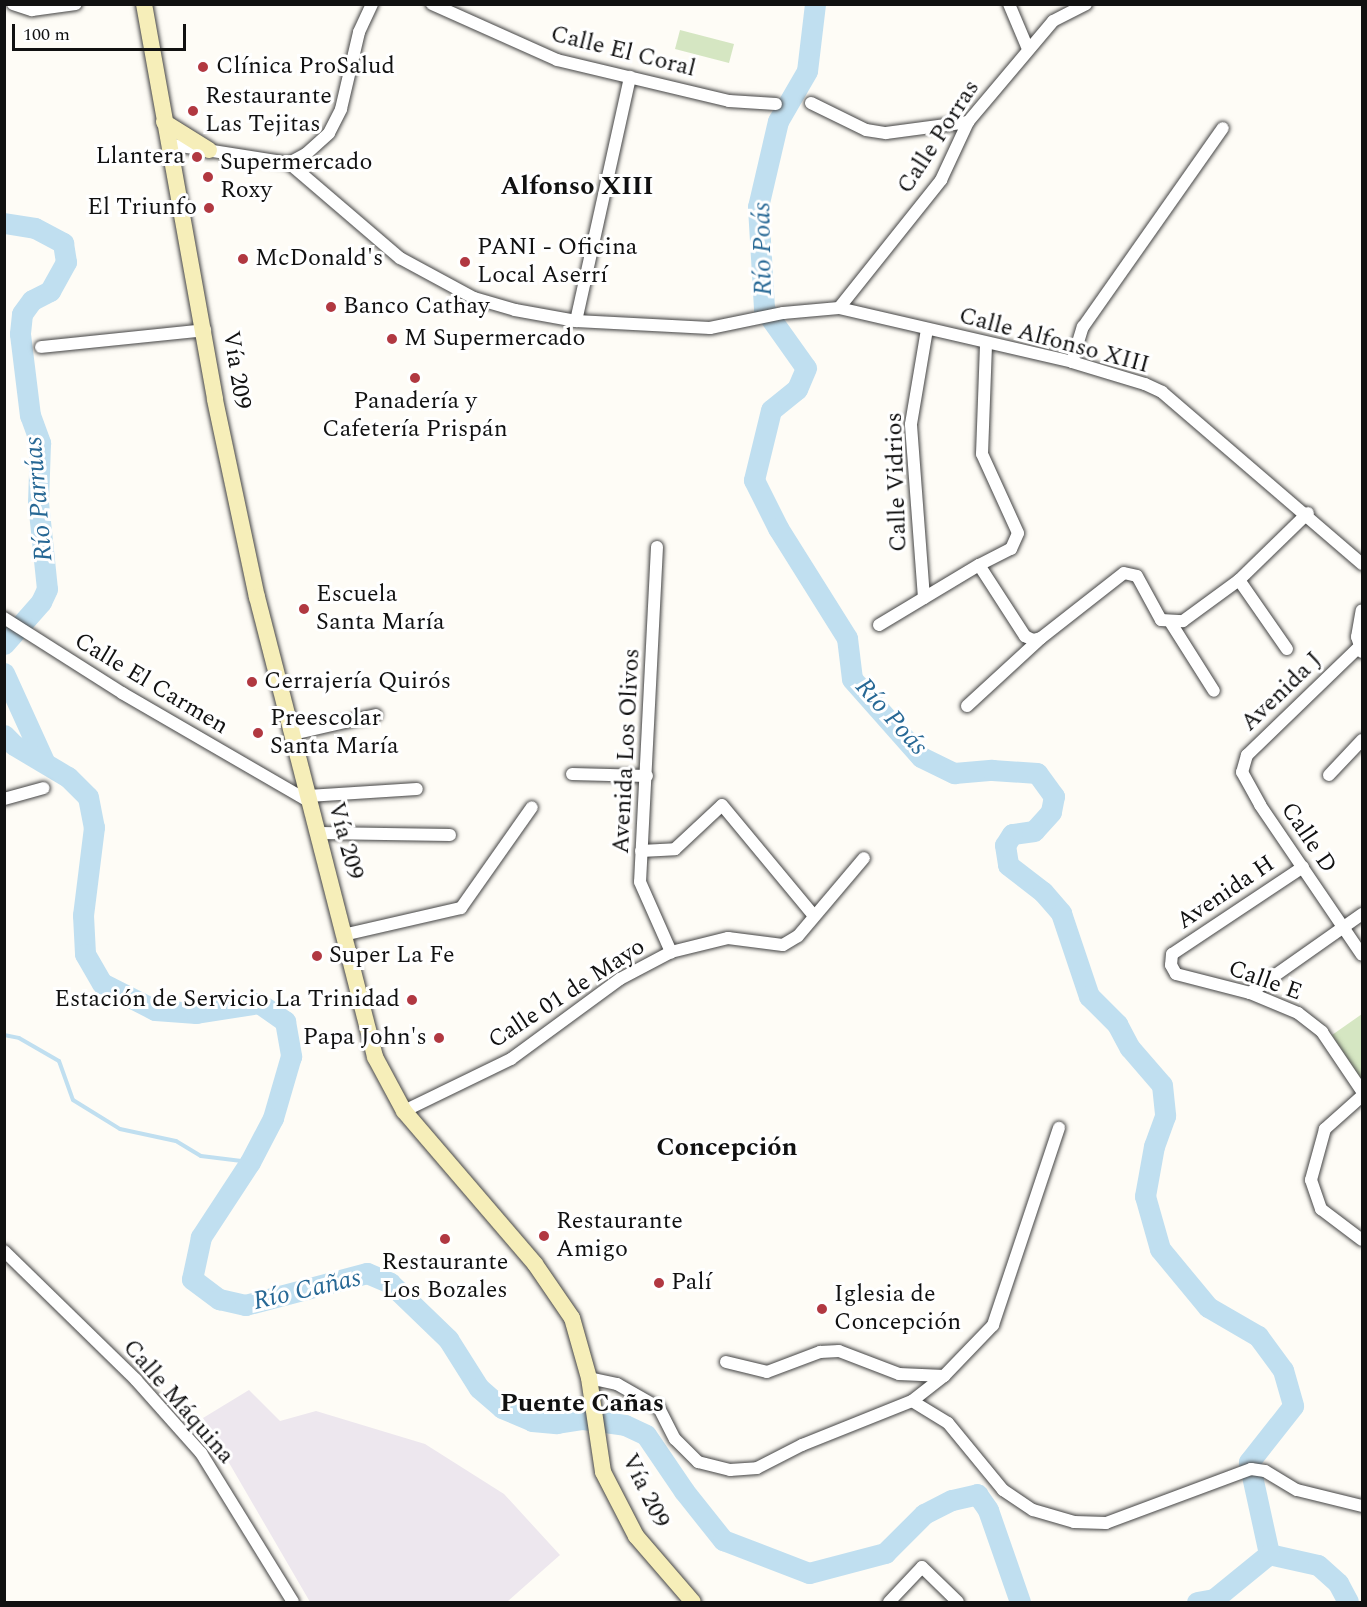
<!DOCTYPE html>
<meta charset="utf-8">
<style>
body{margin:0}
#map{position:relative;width:1367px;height:1607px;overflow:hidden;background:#fefcf6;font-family:Spectral,serif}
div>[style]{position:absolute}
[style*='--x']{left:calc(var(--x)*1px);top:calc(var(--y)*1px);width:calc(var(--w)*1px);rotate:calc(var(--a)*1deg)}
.industrial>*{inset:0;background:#ede7ee}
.green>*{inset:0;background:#d5e6c2}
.stream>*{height:4px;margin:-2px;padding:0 2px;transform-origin:2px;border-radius:2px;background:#c0dff0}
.river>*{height:21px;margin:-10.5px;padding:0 10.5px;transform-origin:10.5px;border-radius:10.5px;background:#c0dff0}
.roads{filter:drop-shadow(0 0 2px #444) drop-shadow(0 0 2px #444)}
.minor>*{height:12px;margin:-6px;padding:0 6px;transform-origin:6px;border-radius:6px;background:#fff}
.secondary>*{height:16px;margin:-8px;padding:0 8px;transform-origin:8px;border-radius:8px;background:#f6eeb9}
.dots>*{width:16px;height:16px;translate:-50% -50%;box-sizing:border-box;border:3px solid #fff;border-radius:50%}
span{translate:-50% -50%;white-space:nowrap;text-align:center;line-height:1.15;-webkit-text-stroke:6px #fff;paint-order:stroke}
.street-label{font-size:24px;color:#111}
.poi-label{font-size:24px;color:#111}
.left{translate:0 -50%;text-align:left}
.right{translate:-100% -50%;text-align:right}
.neighbourhood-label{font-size:26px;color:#111;font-weight:700}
.water-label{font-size:26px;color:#276895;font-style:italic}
.frame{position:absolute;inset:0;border:6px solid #111;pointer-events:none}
.scale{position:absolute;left:12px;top:24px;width:174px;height:27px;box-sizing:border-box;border:3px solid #111;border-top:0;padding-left:8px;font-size:18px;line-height:21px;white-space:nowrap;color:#111;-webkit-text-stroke:4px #fff;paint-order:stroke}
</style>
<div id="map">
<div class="industrial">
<i style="clip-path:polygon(249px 1390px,280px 1421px,316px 1411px,425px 1444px,504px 1494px,560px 1555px,507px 1602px,310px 1602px,203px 1418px)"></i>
</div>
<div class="green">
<i style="clip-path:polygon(680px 30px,734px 44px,729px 63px,675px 49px)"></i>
<i style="clip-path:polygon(1362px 1014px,1362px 1080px,1332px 1035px)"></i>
</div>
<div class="stream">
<i style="--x:4;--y:1035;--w:15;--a:11"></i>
<i style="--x:19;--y:1038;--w:46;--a:29.9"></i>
<i style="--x:59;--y:1061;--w:41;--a:70.3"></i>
<i style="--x:73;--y:1100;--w:55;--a:31.7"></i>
<i style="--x:120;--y:1129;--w:57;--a:12.1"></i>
<i style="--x:176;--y:1141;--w:29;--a:31"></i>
<i style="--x:201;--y:1156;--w:49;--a:7"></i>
</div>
<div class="river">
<i style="--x:815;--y:4;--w:67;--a:96.8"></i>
<i style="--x:807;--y:71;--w:58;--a:120.1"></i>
<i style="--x:778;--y:121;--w:88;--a:103.1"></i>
<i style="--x:758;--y:207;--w:102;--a:86.6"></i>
<i style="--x:764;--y:309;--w:72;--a:54.6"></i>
<i style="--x:806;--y:368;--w:23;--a:113"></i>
<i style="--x:797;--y:389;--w:33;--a:141"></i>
<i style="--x:771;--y:410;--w:72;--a:103.7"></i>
<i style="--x:754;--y:480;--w:54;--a:63.4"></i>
<i style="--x:778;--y:528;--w:130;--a:57.9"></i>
<i style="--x:847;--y:638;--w:41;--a:83"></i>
<i style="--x:852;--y:679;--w:104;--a:48.5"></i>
<i style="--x:921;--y:757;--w:37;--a:26"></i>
<i style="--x:954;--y:773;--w:38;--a:-5"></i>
<i style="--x:992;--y:770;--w:45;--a:3.8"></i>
<i style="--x:1037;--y:773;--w:29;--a:54"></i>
<i style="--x:1054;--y:796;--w:16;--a:101"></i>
<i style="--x:1051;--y:812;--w:25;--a:132"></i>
<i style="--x:1034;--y:831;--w:22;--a:172"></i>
<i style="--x:1012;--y:834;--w:13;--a:122"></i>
<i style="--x:1005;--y:845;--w:20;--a:81"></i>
<i style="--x:1008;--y:865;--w:44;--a:37.6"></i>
<i style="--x:1043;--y:892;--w:28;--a:49"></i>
<i style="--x:1061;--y:913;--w:88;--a:71.4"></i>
<i style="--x:1089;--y:996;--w:40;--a:45"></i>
<i style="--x:1117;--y:1024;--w:27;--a:62"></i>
<i style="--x:1130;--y:1048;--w:49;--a:49.1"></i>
<i style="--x:1162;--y:1085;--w:31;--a:84"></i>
<i style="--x:1165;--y:1116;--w:32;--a:110"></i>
<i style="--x:1154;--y:1146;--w:51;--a:100.2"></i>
<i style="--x:1145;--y:1196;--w:55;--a:74.2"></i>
<i style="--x:1160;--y:1249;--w:75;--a:50.4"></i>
<i style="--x:1208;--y:1307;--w:58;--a:30.1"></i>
<i style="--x:1258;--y:1336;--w:42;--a:53.7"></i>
<i style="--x:1283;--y:1370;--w:37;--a:74"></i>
<i style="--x:1293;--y:1406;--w:71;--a:128.2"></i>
<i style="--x:1249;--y:1462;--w:94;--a:77.7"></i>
<i style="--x:4;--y:223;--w:31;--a:9"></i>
<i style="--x:35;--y:228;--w:32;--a:28"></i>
<i style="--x:63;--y:243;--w:19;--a:81"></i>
<i style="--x:66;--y:262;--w:33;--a:119"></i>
<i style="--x:50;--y:291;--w:20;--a:153"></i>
<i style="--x:32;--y:300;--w:17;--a:126"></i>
<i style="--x:22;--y:314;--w:20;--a:96"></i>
<i style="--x:20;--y:334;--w:82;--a:83"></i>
<i style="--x:30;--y:415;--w:30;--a:70"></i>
<i style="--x:40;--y:443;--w:59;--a:91.9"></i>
<i style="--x:38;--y:502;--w:87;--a:84.1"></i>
<i style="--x:47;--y:589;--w:14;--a:115"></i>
<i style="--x:41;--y:602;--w:56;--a:131.4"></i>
<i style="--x:4;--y:673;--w:97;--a:65.6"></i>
<i style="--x:4;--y:735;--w:14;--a:45"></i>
<i style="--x:14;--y:745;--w:63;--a:30.7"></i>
<i style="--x:68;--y:777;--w:28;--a:45"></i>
<i style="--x:88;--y:797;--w:31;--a:79"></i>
<i style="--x:94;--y:827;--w:89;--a:97.1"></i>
<i style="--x:83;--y:915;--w:39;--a:87"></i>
<i style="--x:85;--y:954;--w:34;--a:60"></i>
<i style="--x:102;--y:983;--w:59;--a:27"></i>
<i style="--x:155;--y:1010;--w:41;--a:4.2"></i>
<i style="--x:196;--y:1013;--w:64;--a:-9"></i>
<i style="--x:259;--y:1003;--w:32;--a:35"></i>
<i style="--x:285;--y:1021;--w:36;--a:80"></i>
<i style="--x:291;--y:1056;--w:65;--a:106.2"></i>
<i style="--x:273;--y:1118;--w:50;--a:117.6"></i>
<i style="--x:250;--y:1162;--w:90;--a:123.2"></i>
<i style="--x:201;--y:1237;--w:43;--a:102.1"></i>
<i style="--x:192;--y:1279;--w:34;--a:37"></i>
<i style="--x:219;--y:1299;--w:27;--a:13"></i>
<i style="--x:245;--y:1305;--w:126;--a:-14.7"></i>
<i style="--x:367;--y:1273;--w:25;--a:23"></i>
<i style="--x:390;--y:1283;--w:81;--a:44"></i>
<i style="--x:448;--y:1339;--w:58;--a:57.7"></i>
<i style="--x:479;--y:1388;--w:30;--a:41"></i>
<i style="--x:502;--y:1408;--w:33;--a:23"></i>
<i style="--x:532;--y:1421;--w:25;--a:5"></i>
<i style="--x:557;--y:1423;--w:26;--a:-9"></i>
<i style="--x:583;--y:1419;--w:42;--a:8.1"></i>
<i style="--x:625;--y:1425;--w:23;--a:25"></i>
<i style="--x:646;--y:1435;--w:68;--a:55.8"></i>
<i style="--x:684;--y:1491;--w:63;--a:51.5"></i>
<i style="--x:723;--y:1540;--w:92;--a:21"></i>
<i style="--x:809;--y:1573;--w:79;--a:-14.7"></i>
<i style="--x:885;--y:1553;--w:55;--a:-45"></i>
<i style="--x:924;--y:1514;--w:31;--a:-27"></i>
<i style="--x:952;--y:1500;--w:26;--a:-13"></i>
<i style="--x:977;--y:1494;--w:19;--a:55"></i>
<i style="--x:988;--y:1510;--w:97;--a:70.8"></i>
<i style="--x:1269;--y:1554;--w:50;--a:12.7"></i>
<i style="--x:1318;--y:1565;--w:27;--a:42"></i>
<i style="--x:1338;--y:1583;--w:21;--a:62"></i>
<i style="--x:1197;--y:1602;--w:17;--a:-10"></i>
<i style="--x:1214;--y:1599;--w:71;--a:-39.3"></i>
</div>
<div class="roads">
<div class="minor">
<i style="--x:13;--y:4;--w:20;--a:18"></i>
<i style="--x:32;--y:10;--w:44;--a:-7.8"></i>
<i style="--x:432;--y:4;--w:137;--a:24.1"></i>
<i style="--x:557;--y:60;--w:177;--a:13.4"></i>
<i style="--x:729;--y:101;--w:47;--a:3.7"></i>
<i style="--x:1009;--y:4;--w:49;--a:67.1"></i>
<i style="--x:811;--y:103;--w:61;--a:26.1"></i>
<i style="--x:866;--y:130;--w:20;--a:9"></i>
<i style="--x:886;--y:133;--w:83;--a:-7.6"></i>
<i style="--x:168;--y:144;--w:122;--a:8.9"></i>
<i style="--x:289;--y:163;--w:19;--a:-28"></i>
<i style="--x:306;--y:154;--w:31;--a:-42"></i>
<i style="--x:329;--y:133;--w:27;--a:-63"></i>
<i style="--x:341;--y:109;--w:79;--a:-76.8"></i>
<i style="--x:359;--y:32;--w:31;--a:-65"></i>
<i style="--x:289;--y:163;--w:146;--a:40.6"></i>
<i style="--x:400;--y:258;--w:84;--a:28.4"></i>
<i style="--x:474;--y:298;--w:43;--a:16.3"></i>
<i style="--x:515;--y:310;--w:62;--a:10.2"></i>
<i style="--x:576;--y:321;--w:134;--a:3"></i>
<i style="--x:710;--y:328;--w:75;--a:-11.6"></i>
<i style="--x:783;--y:313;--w:56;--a:-5.1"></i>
<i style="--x:839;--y:308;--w:239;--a:13"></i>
<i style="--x:1072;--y:362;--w:76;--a:16.8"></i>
<i style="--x:1145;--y:384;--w:19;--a:25"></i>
<i style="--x:1162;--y:392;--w:264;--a:40.7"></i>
<i style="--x:839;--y:308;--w:164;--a:-51.4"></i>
<i style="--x:941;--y:180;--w:64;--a:-65"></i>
<i style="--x:968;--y:122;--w:132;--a:-49.9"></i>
<i style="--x:1053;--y:21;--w:37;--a:-27"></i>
<i style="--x:576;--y:321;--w:250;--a:-77.5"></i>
<i style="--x:41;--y:347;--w:165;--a:-5.9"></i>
<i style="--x:1072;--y:362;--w:37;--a:-73"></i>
<i style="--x:1083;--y:327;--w:243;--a:-54.9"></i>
<i style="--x:657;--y:547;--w:335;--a:92.9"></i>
<i style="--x:640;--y:882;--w:77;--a:66.1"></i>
<i style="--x:979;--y:565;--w:36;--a:-27"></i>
<i style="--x:1011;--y:549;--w:17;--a:-66"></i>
<i style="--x:1018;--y:533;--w:87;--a:-114.5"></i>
<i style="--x:982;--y:454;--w:110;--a:-87.9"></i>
<i style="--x:1239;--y:580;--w:84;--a:55.2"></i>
<i style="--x:924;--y:598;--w:174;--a:-94.3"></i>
<i style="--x:911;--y:424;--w:96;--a:-80.4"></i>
<i style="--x:4;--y:618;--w:140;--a:32.4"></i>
<i style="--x:122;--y:693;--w:217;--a:30.1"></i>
<i style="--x:1171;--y:623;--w:80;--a:57.7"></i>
<i style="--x:879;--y:625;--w:117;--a:-31"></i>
<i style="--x:979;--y:565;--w:85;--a:57.1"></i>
<i style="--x:1025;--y:636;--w:9;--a:27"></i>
<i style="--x:1033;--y:640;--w:8;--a:-14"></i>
<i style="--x:1359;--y:647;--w:156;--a:136"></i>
<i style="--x:1247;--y:755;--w:18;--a:106"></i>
<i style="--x:1242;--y:772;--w:38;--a:61"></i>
<i style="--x:1260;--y:805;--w:181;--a:55.8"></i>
<i style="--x:1362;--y:652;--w:16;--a:-108"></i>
<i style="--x:1357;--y:637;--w:27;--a:-80"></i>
<i style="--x:967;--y:706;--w:100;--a:-42.6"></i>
<i style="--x:1041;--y:638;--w:105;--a:-38.1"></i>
<i style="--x:1124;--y:573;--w:13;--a:13"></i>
<i style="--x:1137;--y:576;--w:50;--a:61.4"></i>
<i style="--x:1161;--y:620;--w:22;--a:3"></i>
<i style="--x:1183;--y:621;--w:69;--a:-36.2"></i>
<i style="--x:1239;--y:580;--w:96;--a:-44.2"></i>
<i style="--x:293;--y:734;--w:85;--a:-12.9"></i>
<i style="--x:572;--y:774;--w:75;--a:1.5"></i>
<i style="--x:1329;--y:775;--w:48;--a:-46.7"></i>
<i style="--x:308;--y:796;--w:109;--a:-3.7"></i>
<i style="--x:4;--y:799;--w:41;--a:-15.4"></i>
<i style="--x:320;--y:833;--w:130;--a:0.9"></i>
<i style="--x:641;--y:851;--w:34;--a:-3"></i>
<i style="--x:675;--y:849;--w:64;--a:-43.1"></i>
<i style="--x:722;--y:805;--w:144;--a:50.3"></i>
<i style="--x:1303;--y:867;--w:157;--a:146.4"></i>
<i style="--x:1172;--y:954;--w:11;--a:95"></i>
<i style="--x:1171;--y:965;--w:10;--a:61"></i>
<i style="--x:1176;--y:974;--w:76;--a:14.4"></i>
<i style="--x:1250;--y:993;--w:52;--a:22.6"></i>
<i style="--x:1298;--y:1013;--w:31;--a:38"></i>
<i style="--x:1322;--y:1032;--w:71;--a:55.9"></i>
<i style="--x:343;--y:935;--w:121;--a:-12.9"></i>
<i style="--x:461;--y:908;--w:123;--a:-54.9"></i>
<i style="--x:1250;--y:993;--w:137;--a:-35.2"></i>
<i style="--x:1362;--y:1096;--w:50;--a:138.3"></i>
<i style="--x:1325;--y:1129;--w:53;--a:105.4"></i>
<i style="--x:1311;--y:1180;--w:31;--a:71"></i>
<i style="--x:1321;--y:1209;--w:51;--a:37.1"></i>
<i style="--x:404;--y:1111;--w:119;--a:-25.9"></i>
<i style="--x:511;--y:1059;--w:135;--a:-36.3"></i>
<i style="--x:620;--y:979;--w:58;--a:-27.9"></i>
<i style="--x:671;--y:952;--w:59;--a:-13.8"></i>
<i style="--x:728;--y:938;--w:55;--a:7.3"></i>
<i style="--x:783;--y:945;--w:17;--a:-31"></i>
<i style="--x:798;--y:936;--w:102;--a:-49.8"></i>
<i style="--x:4;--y:1251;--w:185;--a:44.3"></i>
<i style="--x:136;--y:1380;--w:98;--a:48.3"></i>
<i style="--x:201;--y:1453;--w:175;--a:58.3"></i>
<i style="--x:726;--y:1362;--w:42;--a:13.7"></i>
<i style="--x:767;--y:1372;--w:57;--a:-20.7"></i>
<i style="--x:820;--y:1352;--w:19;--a:-3"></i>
<i style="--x:839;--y:1351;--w:64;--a:21"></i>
<i style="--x:899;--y:1374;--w:45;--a:2.5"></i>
<i style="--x:589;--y:1378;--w:29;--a:12"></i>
<i style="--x:617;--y:1384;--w:48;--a:29.7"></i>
<i style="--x:659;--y:1408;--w:35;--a:63"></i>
<i style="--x:675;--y:1439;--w:33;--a:45"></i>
<i style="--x:698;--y:1462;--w:33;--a:14"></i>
<i style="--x:730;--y:1470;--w:27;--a:-4"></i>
<i style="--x:757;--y:1468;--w:51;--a:-27.1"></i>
<i style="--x:802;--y:1445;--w:118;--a:-21.8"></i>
<i style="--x:912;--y:1401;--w:41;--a:-38"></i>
<i style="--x:944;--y:1376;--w:71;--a:-46.1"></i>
<i style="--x:993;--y:1325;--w:208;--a:-71.5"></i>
<i style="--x:912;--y:1401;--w:42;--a:31.4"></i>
<i style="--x:948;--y:1423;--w:87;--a:50.6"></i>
<i style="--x:1003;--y:1490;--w:36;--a:34"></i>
<i style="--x:1033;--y:1510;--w:43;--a:16.3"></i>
<i style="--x:1074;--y:1522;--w:32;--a:2"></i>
<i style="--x:1106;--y:1523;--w:155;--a:-20.4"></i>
<i style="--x:1251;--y:1469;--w:14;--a:8"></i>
<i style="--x:1265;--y:1471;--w:37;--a:31"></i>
<i style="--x:1297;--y:1490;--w:67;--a:13.8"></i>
<i style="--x:889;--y:1602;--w:48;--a:-46.7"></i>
<i style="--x:922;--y:1567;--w:50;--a:44.2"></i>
</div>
<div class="secondary">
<i style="--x:144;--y:4;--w:402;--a:79.8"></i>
<i style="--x:215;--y:400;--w:201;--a:78"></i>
<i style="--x:257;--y:597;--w:475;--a:75.6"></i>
<i style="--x:375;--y:1057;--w:61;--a:61.8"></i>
<i style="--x:404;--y:1111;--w:201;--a:49.4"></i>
<i style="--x:535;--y:1264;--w:65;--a:55.6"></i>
<i style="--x:572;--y:1318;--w:62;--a:74.2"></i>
<i style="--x:589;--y:1378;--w:95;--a:81.5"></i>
<i style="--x:603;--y:1472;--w:72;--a:62.7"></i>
<i style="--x:636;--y:1536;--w:87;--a:49.2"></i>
<i style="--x:164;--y:122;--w:53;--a:31.9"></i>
</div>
</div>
<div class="dots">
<i style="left:203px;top:67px;background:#b13841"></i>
<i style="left:193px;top:111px;background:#b13841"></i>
<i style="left:197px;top:157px;background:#b13841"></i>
<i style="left:208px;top:177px;background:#b13841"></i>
<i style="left:209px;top:208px;background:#b13841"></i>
<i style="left:243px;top:259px;background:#b13841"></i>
<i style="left:465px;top:262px;background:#b13841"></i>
<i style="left:331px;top:307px;background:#b13841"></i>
<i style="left:392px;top:339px;background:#b13841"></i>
<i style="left:415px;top:378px;background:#b13841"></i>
<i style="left:304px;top:609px;background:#b13841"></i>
<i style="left:252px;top:682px;background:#b13841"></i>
<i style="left:258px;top:733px;background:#b13841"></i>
<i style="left:317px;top:956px;background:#b13841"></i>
<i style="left:412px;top:1000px;background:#b13841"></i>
<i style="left:439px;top:1038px;background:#b13841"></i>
<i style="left:544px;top:1236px;background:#b13841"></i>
<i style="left:445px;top:1239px;background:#b13841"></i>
<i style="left:659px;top:1283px;background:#b13841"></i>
<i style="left:822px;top:1309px;background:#b13841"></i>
</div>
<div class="street-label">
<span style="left:623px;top:52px;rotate:14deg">Calle El Coral</span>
<span style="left:939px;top:137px;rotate:-57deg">Calle Porras</span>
<span style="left:1054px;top:341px;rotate:15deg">Calle Alfonso XIII</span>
<span style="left:236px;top:370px;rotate:81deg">Vía 209</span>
<span style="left:897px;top:482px;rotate:-92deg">Calle Vidrios</span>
<span style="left:151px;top:684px;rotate:31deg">Calle El Carmen</span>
<span style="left:1282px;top:692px;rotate:-44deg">Avenida J</span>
<span style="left:627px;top:751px;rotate:-87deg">Avenida Los Olivos</span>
<span style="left:1308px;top:838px;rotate:56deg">Calle D</span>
<span style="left:345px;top:841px;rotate:75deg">Vía 209</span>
<span style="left:1226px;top:893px;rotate:-34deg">Avenida H</span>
<span style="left:1265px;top:981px;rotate:20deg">Calle E</span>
<span style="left:567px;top:994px;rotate:-33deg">Calle 01 de Mayo</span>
<span style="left:178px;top:1402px;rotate:49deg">Calle Máquina</span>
<span style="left:645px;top:1491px;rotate:64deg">Vía 209</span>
</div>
<div class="poi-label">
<span class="left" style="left:216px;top:67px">Clínica ProSalud</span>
<span class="left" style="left:205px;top:111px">Restaurante<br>Las Tejitas</span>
<span class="right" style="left:185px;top:157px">Llantera</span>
<span class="left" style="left:220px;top:177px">Supermercado<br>Roxy</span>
<span class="right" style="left:197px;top:208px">El Triunfo</span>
<span class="left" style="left:477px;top:262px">PANI - Oficina<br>Local Aserrí</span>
<span class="left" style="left:255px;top:259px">McDonald's</span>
<span class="left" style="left:343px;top:307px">Banco Cathay</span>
<span class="left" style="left:404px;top:339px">M Supermercado</span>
<span style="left:415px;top:416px">Panadería y<br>Cafetería Prispán</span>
<span class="left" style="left:316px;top:609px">Escuela<br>Santa María</span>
<span class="left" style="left:264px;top:682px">Cerrajería Quirós</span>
<span class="left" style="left:270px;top:733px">Preescolar<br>Santa María</span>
<span class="left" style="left:329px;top:956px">Super La Fe</span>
<span class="right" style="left:400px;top:1000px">Estación de Servicio La Trinidad</span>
<span class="right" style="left:427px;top:1038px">Papa John's</span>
<span class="left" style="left:556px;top:1236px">Restaurante<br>Amigo</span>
<span style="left:445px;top:1277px">Restaurante<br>Los Bozales</span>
<span class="left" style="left:671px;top:1283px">Palí</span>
<span class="left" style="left:834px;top:1309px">Iglesia de<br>Concepción</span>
</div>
<div class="neighbourhood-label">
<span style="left:577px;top:187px">Alfonso XIII</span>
<span style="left:727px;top:1148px">Concepción</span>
<span style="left:582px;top:1404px">Puente Cañas</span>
</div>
<div class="water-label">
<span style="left:763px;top:249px;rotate:-91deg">Río Poás</span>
<span style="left:39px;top:499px;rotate:-95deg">Río Parrúas</span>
<span style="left:891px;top:717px;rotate:48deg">Río Poás</span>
<span style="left:307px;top:1290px;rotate:-13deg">Río Cañas</span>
</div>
<div class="frame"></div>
<div class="scale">100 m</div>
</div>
